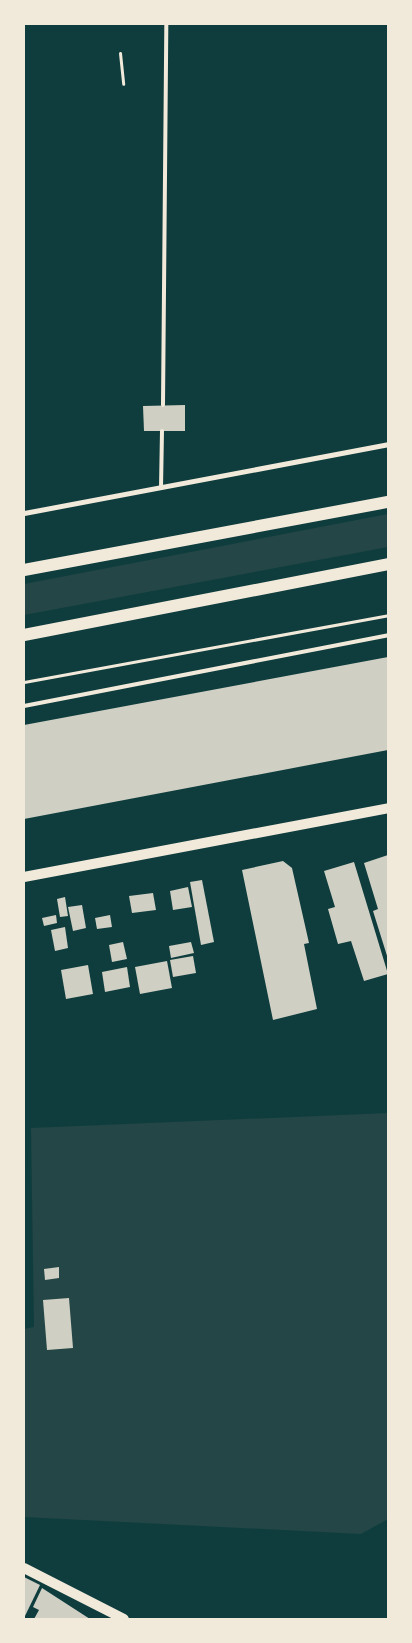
<!DOCTYPE html>
<style>
body{margin:0}
#map{position:relative;width:412px;height:1643px;overflow:hidden;background:#0f3d3e;font-family:"IBM Plex Sans",sans-serif}
div>[style]{position:absolute}
[style*='--x']{left:calc(var(--x)*1px);top:calc(var(--y)*1px);width:calc(var(--w)*1px);rotate:calc(var(--a)*1deg)}
.green>*{inset:0;background:#244646}
.building>*{inset:0;background:#cfcfc3}
.path>*{height:3px;margin:-1.5px;padding:0 1.5px;transform-origin:1.5px;border-radius:1.5px;background:#f1e9da}
.service>*{height:4px;margin:-2px;padding:0 2px;transform-origin:2px;border-radius:2px;background:#f1e9da}
.minor>*{height:5px;margin:-2.5px;padding:0 2.5px;transform-origin:2.5px;border-radius:2.5px;background:#f1e9da}
.secondary>*{height:10px;margin:-5px;padding:0 5px;transform-origin:5px;border-radius:5px;background:#f1e9da}
.primary>*{height:12px;margin:-6px;padding:0 6px;transform-origin:6px;border-radius:6px;background:#f1e9da}
span{translate:-50% -50%;white-space:nowrap;text-align:center;line-height:1.15;-webkit-text-stroke:4px #f1e9da;paint-order:stroke}
.frame{position:absolute;inset:0;border:25px solid #f1e9da;pointer-events:none}
</style>
<div id="map">
<div class="green">
<i style="clip-path:polygon(388px 514px,388px 547px,24px 615px,24px 584px)"></i>
<i style="clip-path:polygon(388px 1113px,388px 1519px,361px 1534px,24px 1517px,24px 1329px,34px 1327px,31px 1128px)"></i>
</div>
<div class="building">
<i style="clip-path:polygon(185px 405px,185px 431px,144px 431px,143px 406px)"></i>
<i style="clip-path:polygon(388px 657px,388px 750px,24px 819px,24px 725px)"></i>
<i style="clip-path:polygon(388px 855px,388px 959px,373px 911px,378px 909px,364px 863px)"></i>
<i style="clip-path:polygon(283px 861px,292px 868px,309px 943px,304px 944px,317px 1009px,273px 1020px,242px 870px)"></i>
<i style="clip-path:polygon(354px 862px,388px 974px,364px 981px,351px 941px,338px 944px,328px 909px,335px 907px,324px 871px)"></i>
<i style="clip-path:polygon(202px 880px,214px 942px,201px 945px,190px 882px)"></i>
<i style="clip-path:polygon(188px 887px,192px 907px,173px 910px,170px 891px)"></i>
<i style="clip-path:polygon(153px 893px,156px 910px,132px 913px,129px 896px)"></i>
<i style="clip-path:polygon(65px 897px,68px 916px,60px 917px,57px 899px)"></i>
<i style="clip-path:polygon(82px 905px,86px 928px,73px 931px,68px 907px)"></i>
<i style="clip-path:polygon(56px 915px,57px 923px,44px 926px,42px 918px)"></i>
<i style="clip-path:polygon(110px 915px,112px 927px,97px 929px,95px 918px)"></i>
<i style="clip-path:polygon(65px 927px,68px 948px,55px 951px,51px 930px)"></i>
<i style="clip-path:polygon(123px 942px,127px 959px,112px 962px,109px 945px)"></i>
<i style="clip-path:polygon(191px 942px,194px 953px,171px 958px,169px 946px)"></i>
<i style="clip-path:polygon(193px 956px,196px 973px,173px 977px,170px 960px)"></i>
<i style="clip-path:polygon(167px 961px,172px 988px,140px 994px,135px 967px)"></i>
<i style="clip-path:polygon(88px 965px,93px 994px,66px 999px,61px 970px)"></i>
<i style="clip-path:polygon(127px 967px,130px 987px,105px 992px,102px 972px)"></i>
<i style="clip-path:polygon(59px 1267px,59px 1278px,45px 1280px,44px 1269px)"></i>
<i style="clip-path:polygon(69px 1298px,73px 1348px,47px 1350px,43px 1300px)"></i>
<i style="clip-path:polygon(24px 1577px,40px 1585px,24px 1618px)"></i>
<i style="clip-path:polygon(42px 1588px,90px 1619px,34px 1619px,39px 1610px,33px 1607px)"></i>
</div>
<div class="path">
<i style="--x:120;--y:53;--w:31;--a:84"></i>
<i style="--x:24;--y:682;--w:370;--a:-10.4"></i>
</div>
<div class="service">
<i style="--x:163;--y:405;--w:381;--a:-89.5"></i>
<i style="--x:161;--y:488;--w:57;--a:-89"></i>
<i style="--x:24;--y:706;--w:371;--a:-11"></i>
</div>
<div class="minor">
<i style="--x:24;--y:513;--w:370;--a:-10.7"></i>
</div>
<div class="secondary">
<i style="--x:24;--y:877;--w:370;--a:-10.7"></i>
<i style="--x:24;--y:1568;--w:112;--a:27"></i>
</div>
<div class="primary">
<i style="--x:24;--y:570;--w:370;--a:-10.6"></i>
<i style="--x:24;--y:635;--w:371;--a:-11"></i>
</div>
<div class="frame"></div>
</div>
